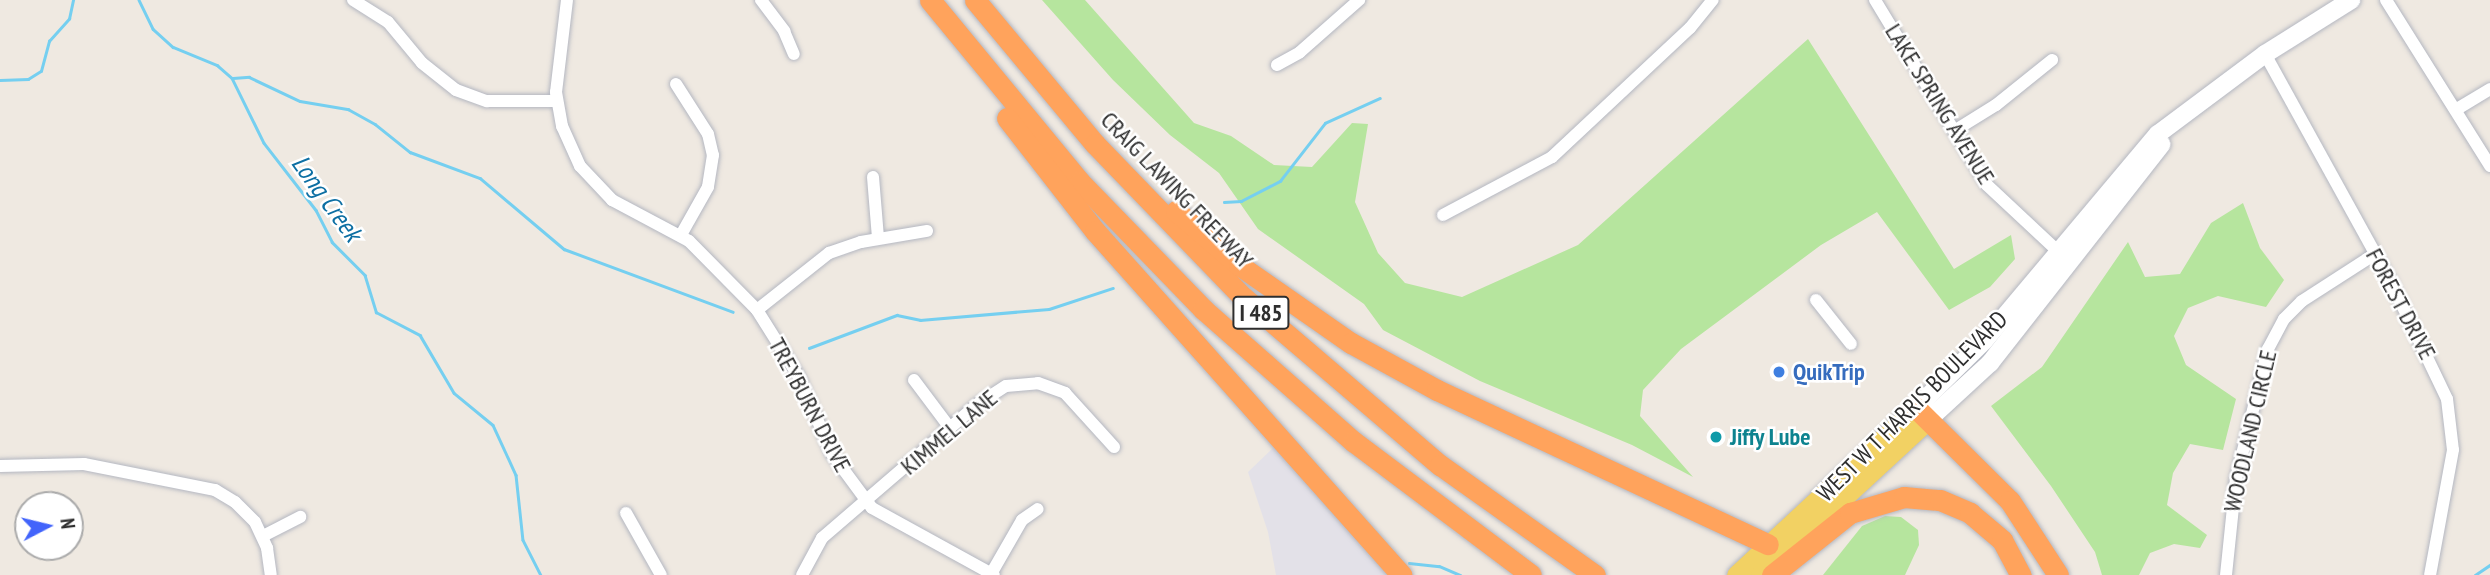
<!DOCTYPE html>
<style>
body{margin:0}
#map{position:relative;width:2490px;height:575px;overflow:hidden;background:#efe9e1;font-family:"PT Sans Narrow",sans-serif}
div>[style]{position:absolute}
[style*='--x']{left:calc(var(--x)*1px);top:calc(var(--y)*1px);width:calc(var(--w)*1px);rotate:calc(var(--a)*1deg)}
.industrial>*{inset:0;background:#e3e1e8}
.green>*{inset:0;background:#b6e59e}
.stream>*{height:2.5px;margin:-1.25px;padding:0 1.25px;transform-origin:1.25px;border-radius:1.25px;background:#75cff0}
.roads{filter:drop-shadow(0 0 2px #b4b7c1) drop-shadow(0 0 2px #b4b7c1)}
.minor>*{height:12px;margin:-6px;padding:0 6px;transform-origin:6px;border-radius:6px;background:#fff}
.secondary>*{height:18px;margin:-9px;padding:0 9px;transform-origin:9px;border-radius:9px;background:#fff}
.primary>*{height:19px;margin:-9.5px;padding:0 9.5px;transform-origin:9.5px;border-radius:9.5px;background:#f2d163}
.motorway>*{height:21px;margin:-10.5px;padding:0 10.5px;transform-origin:10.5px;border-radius:10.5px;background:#ffa35c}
.dots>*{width:19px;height:19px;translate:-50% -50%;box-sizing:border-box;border:4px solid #fff;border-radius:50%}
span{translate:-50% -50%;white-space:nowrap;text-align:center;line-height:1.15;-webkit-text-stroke:5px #fff;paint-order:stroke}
.shield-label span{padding:2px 5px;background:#fff;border:2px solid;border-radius:5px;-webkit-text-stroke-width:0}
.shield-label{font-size:23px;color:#2e2e2e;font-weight:700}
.street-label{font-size:24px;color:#2e2e2e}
.shop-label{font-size:24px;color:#366cbe;font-weight:700}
.left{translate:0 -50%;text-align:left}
.culture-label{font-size:24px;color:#0d838f;font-weight:700}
.water-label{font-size:26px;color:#0d6fa3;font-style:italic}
.north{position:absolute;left:14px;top:491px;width:70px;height:70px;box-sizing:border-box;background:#fff;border:2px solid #ababab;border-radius:50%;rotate:83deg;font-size:19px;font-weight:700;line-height:28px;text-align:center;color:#2e2e2e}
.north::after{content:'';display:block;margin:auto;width:24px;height:32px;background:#4264fb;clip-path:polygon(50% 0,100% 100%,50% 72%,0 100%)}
</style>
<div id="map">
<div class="industrial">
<i style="clip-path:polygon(1275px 446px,1391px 575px,1276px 575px,1268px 532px,1248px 472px)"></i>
</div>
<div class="green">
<i style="clip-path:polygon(1042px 0,1085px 0,1194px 123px,1231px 136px,1274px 165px,1312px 167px,1352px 123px,1368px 124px,1355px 202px,1378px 253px,1405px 283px,1462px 297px,1578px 245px,1808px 39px,1954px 269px,2011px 235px,2015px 259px,1990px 287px,1949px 310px,1877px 212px,1821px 245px,1681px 349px,1643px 390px,1640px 416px,1693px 477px,1632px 445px,1480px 381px,1383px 330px,1364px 304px,1258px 229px,1219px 173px,1170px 135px,1113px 80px)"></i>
<i style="clip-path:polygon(2243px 203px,2260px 248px,2284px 280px,2266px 307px,2218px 296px,2188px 308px,2174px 336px,2186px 365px,2236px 399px,2223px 450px,2190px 444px,2173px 473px,2167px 505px,2207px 535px,2200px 548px,2174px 544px,2150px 553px,2139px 575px,2102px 575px,2095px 552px,2051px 486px,1991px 406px,2042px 367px,2128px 242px,2145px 277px,2180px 274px,2211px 223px)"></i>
<i style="clip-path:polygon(1885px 516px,1901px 517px,1918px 530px,1919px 545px,1905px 575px,1823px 575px,1862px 526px)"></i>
</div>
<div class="stream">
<i style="--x:139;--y:0;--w:32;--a:64"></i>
<i style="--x:153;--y:29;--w:27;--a:42"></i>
<i style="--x:173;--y:47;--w:48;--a:22.2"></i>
<i style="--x:217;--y:65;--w:20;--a:41"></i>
<i style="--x:232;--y:78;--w:72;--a:63.8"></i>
<i style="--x:264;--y:143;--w:85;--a:52.2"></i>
<i style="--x:316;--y:210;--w:36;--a:63"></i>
<i style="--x:332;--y:242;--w:47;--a:45"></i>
<i style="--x:365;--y:275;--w:39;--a:73"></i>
<i style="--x:376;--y:312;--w:50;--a:27.6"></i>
<i style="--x:420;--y:335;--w:67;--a:59.6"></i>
<i style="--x:454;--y:393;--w:50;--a:39.4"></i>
<i style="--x:493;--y:425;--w:55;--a:65.3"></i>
<i style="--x:516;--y:475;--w:65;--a:83.9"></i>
<i style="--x:523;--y:540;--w:39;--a:63"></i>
<i style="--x:233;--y:78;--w:16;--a:-4"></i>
<i style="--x:249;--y:77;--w:56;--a:25.2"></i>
<i style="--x:300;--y:101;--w:49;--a:9.5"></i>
<i style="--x:348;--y:109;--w:31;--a:29"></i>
<i style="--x:375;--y:124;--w:45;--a:38.7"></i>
<i style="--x:410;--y:152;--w:75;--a:20.4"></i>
<i style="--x:480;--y:178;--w:110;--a:40.2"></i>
<i style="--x:564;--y:249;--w:180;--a:20.4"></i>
<i style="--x:0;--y:80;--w:28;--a:-2"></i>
<i style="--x:28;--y:79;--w:15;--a:-32"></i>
<i style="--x:41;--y:71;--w:31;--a:-75"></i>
<i style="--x:49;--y:41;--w:30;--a:-48"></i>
<i style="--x:69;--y:19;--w:19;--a:-78"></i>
<i style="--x:1224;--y:202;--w:17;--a:-3"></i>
<i style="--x:1241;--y:201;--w:44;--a:-27.1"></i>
<i style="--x:1280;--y:181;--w:73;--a:-52.2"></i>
<i style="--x:1325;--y:123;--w:60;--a:-24.4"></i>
<i style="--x:809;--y:348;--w:94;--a:-20.6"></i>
<i style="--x:897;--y:315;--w:24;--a:12"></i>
<i style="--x:920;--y:320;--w:129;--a:-4.9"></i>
<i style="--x:1049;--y:309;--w:67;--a:-18.2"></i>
<i style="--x:1409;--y:563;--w:30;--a:6"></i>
<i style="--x:1439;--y:566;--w:23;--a:23"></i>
<i style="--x:2475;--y:575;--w:18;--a:-34"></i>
</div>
<div class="roads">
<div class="minor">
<i style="--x:353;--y:0;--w:41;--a:32.2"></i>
<i style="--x:388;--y:22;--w:53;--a:50.3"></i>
<i style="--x:422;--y:63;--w:43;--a:38.5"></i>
<i style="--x:456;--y:90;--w:33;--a:20"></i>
<i style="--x:487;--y:101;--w:70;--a:0"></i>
<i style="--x:567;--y:0;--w:93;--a:96.8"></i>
<i style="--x:556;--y:92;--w:35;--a:80"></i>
<i style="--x:562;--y:126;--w:44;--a:65.8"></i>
<i style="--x:580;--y:166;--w:47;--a:46.7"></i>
<i style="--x:612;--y:200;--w:87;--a:28"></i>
<i style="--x:689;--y:241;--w:97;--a:45.4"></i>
<i style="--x:757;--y:310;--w:79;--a:57.9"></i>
<i style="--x:799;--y:377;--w:84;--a:66.8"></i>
<i style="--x:832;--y:454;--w:67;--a:53.5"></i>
<i style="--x:872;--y:508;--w:139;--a:28.8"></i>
<i style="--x:761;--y:0;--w:39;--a:53"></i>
<i style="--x:784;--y:31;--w:25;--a:67"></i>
<i style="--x:1875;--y:0;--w:216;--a:58.8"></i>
<i style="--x:1987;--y:185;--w:105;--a:43.1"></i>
<i style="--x:2386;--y:0;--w:196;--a:57.9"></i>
<i style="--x:2265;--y:54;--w:258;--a:61.1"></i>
<i style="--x:2390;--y:280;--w:132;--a:64.4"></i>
<i style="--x:2447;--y:399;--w:51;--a:83.3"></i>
<i style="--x:2453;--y:450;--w:127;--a:100.4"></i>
<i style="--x:1277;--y:65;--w:26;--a:-29"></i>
<i style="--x:1300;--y:52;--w:79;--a:-41.4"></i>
<i style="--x:676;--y:84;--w:59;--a:57.4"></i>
<i style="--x:708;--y:134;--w:22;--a:77"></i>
<i style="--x:713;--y:155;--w:32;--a:99"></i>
<i style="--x:708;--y:187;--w:55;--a:119.4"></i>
<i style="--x:2457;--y:109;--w:39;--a:-31"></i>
<i style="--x:1954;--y:131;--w:49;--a:-31.8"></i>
<i style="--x:1996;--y:105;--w:72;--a:-38.8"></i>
<i style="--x:873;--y:177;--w:61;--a:85.3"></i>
<i style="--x:1443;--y:215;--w:123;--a:-28"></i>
<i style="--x:1552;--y:157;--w:189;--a:-43.1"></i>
<i style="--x:1690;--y:28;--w:36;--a:-51"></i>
<i style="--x:1816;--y:300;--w:56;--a:51.5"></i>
<i style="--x:757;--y:310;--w:92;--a:-38.4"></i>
<i style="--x:829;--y:253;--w:34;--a:-19"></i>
<i style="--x:861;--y:242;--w:67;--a:-9.5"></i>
<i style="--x:914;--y:380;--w:60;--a:53.1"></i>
<i style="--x:0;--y:466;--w:84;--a:-1.4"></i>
<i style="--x:84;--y:464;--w:134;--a:11.2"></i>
<i style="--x:215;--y:490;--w:23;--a:31"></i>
<i style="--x:235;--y:502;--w:28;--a:45"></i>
<i style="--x:255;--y:522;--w:29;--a:65"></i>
<i style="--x:267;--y:548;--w:27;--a:82"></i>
<i style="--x:626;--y:513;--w:71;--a:60.6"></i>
<i style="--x:263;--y:536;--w:42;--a:-27.2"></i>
<i style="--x:991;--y:574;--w:62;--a:-60.1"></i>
<i style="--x:1022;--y:520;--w:19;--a:-35"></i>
<i style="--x:802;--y:575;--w:42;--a:-61.6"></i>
<i style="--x:822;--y:538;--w:206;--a:-40.7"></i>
<i style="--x:978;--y:404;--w:33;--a:-33"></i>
<i style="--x:1006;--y:386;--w:32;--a:-5"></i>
<i style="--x:1038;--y:383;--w:29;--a:20"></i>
<i style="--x:1065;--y:393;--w:73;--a:47.8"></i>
<i style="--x:2226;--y:575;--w:97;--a:-84.1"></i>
<i style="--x:2236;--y:479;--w:134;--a:-76.2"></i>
<i style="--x:2268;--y:349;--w:34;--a:-62"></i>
<i style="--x:2284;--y:319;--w:25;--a:-45"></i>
<i style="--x:2302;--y:301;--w:87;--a:-32.8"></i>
</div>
<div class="secondary">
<i style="--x:1916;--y:408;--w:95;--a:-44.6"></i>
<i style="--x:1984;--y:341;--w:270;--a:-50"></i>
<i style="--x:2158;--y:134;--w:134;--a:-36.8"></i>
<i style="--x:2265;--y:54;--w:102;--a:-32.1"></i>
<i style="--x:1927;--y:421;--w:86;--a:-42.6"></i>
<i style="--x:1990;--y:363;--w:278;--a:-51.9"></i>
</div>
<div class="primary">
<i style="--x:1736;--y:575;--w:246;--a:-42.9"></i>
<i style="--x:1760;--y:575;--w:227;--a:-42.7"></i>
</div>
<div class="motorway">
<i style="--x:930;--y:0;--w:236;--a:50.5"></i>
<i style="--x:1080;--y:182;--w:177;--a:45.9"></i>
<i style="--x:1203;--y:309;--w:201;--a:41.4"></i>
<i style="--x:1354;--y:442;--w:221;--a:36.9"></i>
<i style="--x:975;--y:0;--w:187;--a:50.2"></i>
<i style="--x:1095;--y:144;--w:213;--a:46"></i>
<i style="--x:1243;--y:297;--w:259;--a:40.5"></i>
<i style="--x:1440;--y:465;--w:190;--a:35.4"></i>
<i style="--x:1007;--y:118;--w:143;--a:52.1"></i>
<i style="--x:1095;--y:231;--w:461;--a:48.3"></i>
<i style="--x:1176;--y:211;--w:83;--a:40.6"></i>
<i style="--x:1239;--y:265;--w:136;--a:34.9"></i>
<i style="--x:1351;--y:343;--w:98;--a:28.7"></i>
<i style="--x:1437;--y:390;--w:365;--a:25"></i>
<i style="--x:1916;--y:408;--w:132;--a:44.7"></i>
<i style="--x:2010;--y:501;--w:88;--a:57"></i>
<i style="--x:1772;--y:575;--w:100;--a:-38.5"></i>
<i style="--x:1850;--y:513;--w:56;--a:-16.5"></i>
<i style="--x:1904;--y:497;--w:36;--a:5"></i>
<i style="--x:1940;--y:500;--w:33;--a:23"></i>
<i style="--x:1970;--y:513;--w:42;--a:40.2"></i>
<i style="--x:2002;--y:540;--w:40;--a:62"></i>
</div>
</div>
<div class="dots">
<i style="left:1779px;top:372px;background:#3f7fe0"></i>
<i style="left:1716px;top:437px;background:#0f9aa8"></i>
</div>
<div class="shield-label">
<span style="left:1261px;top:313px">I 485</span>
</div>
<div class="street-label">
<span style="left:1940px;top:104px;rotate:58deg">LAKE SPRING AVENUE</span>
<span style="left:1177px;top:190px;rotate:46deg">CRAIG LAWING FREEWAY</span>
<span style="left:2401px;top:304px;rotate:62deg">FOREST DRIVE</span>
<span style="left:810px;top:405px;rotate:62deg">TREYBURN DRIVE</span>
<span style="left:1912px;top:406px;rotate:-45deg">WEST W T HARRIS BOULEVARD</span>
<span style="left:2250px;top:431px;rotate:-77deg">WOODLAND CIRCLE</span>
<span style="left:949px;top:432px;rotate:-40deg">KIMMEL LANE</span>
</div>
<div class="shop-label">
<span class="left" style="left:1793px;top:372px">QuikTrip</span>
</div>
<div class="culture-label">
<span class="left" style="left:1730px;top:437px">Jiffy Lube</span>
</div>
<div class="water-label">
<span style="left:327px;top:198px;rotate:54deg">Long Creek</span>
</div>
<div class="north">N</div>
</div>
